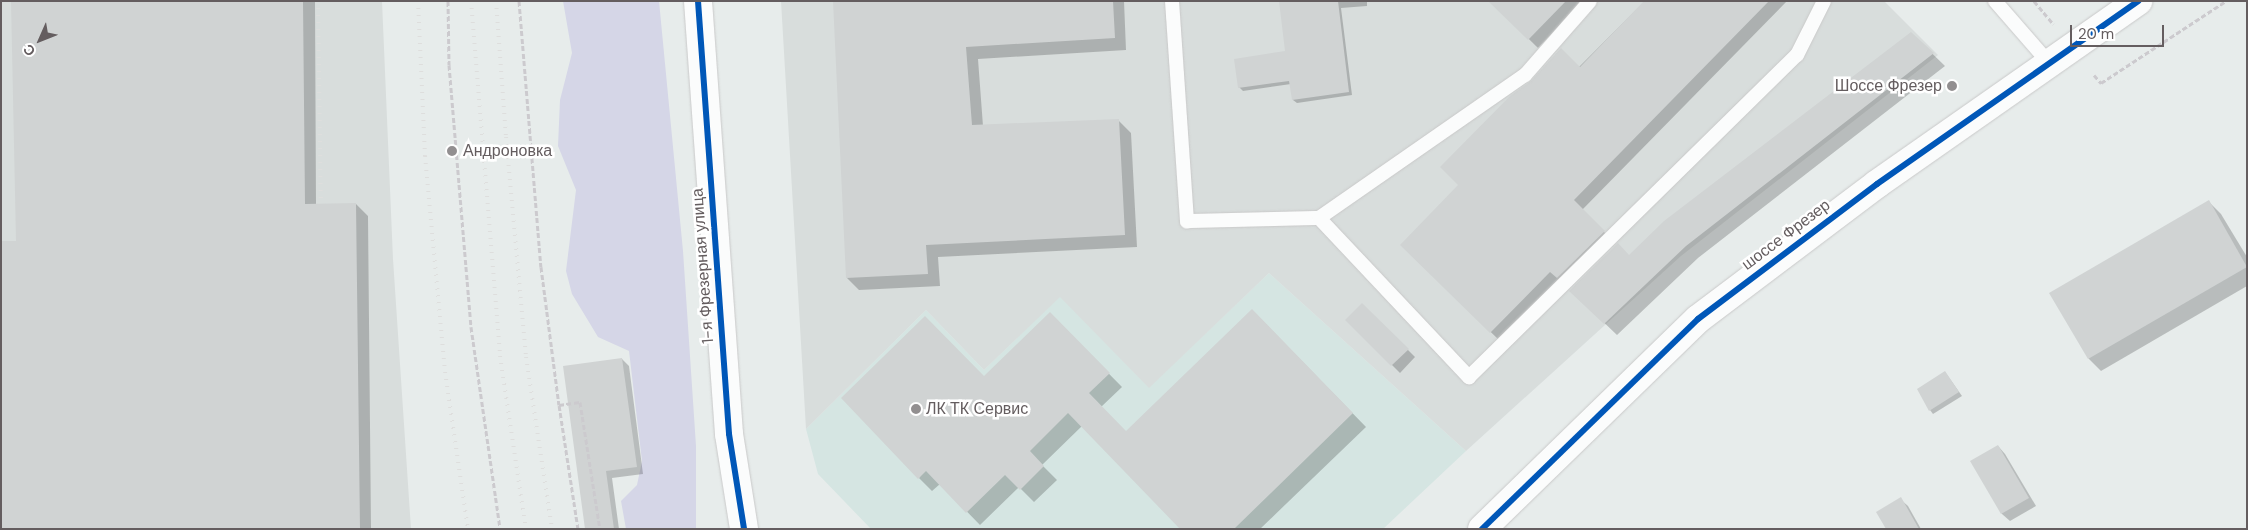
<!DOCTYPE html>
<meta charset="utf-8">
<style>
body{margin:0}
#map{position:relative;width:2248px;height:530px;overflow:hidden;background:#e7eceb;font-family:"DM Sans",sans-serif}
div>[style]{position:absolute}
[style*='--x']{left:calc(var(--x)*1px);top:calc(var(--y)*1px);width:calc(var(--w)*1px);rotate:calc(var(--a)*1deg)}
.commercial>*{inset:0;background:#d5e5e2}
.industrial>*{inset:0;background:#d8dddc}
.green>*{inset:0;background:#d5d6e7}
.shadow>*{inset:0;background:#0003}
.building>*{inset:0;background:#d0d3d3}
.path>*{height:3px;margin-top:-1.5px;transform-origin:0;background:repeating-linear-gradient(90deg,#cccace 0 5px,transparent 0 7.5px)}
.roads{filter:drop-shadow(0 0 1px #c9c9c9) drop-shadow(0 0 1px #c9c9c9)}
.lane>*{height:14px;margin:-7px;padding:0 7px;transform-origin:7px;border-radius:7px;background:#fbfcfc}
.secondary>*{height:28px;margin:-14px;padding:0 14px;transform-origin:14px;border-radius:14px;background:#fbfcfc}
.rail>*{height:4px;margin-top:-2px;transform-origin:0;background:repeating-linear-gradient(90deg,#dededd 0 1px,transparent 0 7px)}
.cycleway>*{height:6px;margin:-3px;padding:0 3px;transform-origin:3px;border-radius:3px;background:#0057b8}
.dots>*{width:14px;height:14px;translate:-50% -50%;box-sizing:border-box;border:2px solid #fff;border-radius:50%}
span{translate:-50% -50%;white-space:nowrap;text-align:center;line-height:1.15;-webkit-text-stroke:5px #fff;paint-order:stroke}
.poi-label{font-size:16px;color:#645d5f}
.right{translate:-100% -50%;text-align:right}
.left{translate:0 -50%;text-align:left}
.street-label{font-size:16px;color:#645d5f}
.frame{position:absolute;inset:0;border:2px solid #645d5f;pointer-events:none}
.north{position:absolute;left:15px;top:15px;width:50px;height:50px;-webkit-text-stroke:4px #fff;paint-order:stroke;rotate:226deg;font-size:14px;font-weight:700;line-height:20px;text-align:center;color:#645d5f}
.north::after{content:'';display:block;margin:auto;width:18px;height:22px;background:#645d5f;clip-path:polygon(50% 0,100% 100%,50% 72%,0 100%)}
.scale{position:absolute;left:2070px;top:25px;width:94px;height:22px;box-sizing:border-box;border:2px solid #645d5f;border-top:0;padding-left:6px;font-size:15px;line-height:18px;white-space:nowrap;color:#645d5f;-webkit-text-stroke:4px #fff;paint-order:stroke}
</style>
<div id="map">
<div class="commercial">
<i style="clip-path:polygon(1269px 273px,1466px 451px,1383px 529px,871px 529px,818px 474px,806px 429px,926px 310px,984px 370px,1060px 296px,1149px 387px)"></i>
</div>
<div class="industrial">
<i style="clip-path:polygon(1px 1px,382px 1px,393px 259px,411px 529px,1px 529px)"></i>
<i style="clip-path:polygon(781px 1px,1884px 1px,1938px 55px,1681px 256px,1466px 451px,1269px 273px,1149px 388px,1060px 297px,984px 370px,926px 310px,806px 429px)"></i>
</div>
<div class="green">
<i style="clip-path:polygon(563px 1px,659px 1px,683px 251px,696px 446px,696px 529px,626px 529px,621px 501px,637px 485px,642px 461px,629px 351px,598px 337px,572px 294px,566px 271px,576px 190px,558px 146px,560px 100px,572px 53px)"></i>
</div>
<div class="shadow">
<i style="clip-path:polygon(12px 1px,315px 1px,316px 205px,356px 204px,368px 216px,371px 529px,1px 529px,17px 242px)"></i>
<i style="clip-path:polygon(835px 1px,1124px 1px,1126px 50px,978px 59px,983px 126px,1118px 120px,1131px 133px,1137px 247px,938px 257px,940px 286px,859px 290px,847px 278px)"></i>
<i style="clip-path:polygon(1280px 1px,1367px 1px,1367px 6px,1341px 8px,1352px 95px,1297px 103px,1293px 100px,1291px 84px,1243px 91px,1239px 87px,1287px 52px)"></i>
<i style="clip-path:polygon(1490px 1px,1583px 1px,1538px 48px)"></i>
<i style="clip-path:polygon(1645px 1px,1787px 1px,1582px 210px,1613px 241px,1500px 341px,1401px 245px)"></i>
<i style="clip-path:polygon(1911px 33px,1945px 66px,1698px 258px,1617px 335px,1571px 291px,1629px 256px)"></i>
<i style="clip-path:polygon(2209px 202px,2221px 214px,2247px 257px,2247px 286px,2101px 371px,2089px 359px,2051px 294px)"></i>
<i style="clip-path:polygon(1362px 304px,1415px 357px,1400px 373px,1347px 320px)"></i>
<i style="clip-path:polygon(1252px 310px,1366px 427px,1260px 529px,1182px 529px,1082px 426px,1042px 465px,1057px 480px,1034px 502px,1019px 487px,980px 525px,940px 484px,932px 491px,919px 478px,985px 378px,1050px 314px,1122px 387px,1101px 407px,1126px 433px)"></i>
<i style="clip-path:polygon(622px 359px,629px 366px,643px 474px,612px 478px,619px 529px,586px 529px)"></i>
<i style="clip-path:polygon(1945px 372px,1962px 396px,1933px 414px,1930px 410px)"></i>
<i style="clip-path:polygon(1998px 446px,2005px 454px,2036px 506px,2010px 521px,2002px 514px,1972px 462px)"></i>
<i style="clip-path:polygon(1900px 499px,1908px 506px,1921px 529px,1887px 529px)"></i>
</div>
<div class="building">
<i style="clip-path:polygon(11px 1px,303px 1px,305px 204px,356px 203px,360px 529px,1px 529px,1px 241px,16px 241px)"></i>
<i style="clip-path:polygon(833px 1px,1113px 1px,1115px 38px,966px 47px,972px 125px,1119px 119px,1125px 235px,926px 245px,928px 274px,846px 278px)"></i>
<i style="clip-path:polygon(1279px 1px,1338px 1px,1349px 92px,1292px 100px,1289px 81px,1238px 88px,1234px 59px,1285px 51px)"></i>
<i style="clip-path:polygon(1488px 1px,1566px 1px,1528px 40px)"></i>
<i style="clip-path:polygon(1644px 1px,1769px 1px,1574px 200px,1605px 231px,1557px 278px,1550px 272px,1490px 333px,1400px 245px,1458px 185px,1440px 167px,1510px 96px,1531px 81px,1561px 48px,1580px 67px)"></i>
<i style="clip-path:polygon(1911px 32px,1934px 53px,1686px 246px,1604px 324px,1569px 291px,1618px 243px,1629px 255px,1664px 221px)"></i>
<i style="clip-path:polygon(2209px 200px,2247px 267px,2088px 359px,2049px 293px)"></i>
<i style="clip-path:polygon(1362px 303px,1409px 349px,1391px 366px,1345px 320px)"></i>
<i style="clip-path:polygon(1252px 309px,1353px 413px,1234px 529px,1180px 529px,1068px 413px,1030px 451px,1044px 466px,1020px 490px,1005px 475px,966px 513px,926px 471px,918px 479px,841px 398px,925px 316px,984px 376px,1050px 312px,1110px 373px,1089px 393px,1126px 431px)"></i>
<i style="clip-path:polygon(622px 358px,637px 467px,606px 471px,614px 529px,585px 529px,563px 366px)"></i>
<i style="clip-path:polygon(1945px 371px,1959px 392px,1929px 411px,1917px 389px)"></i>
<i style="clip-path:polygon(1998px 445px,2029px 498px,2001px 514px,1970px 461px)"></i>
<i style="clip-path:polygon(1901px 497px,1919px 529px,1886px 529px,1876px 512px)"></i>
</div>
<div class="path">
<i style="--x:448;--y:1;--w:64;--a:89.1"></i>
<i style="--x:449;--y:65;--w:263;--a:85.2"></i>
<i style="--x:471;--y:327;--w:204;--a:81.8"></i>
<i style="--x:519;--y:1;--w:267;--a:85.3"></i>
<i style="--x:541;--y:267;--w:139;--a:82.6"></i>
<i style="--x:2034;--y:1;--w:30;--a:50"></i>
<i style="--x:2094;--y:75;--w:11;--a:49"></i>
<i style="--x:2101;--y:83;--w:149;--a:-33.3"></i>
<i style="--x:578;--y:529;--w:125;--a:-98.7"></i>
<i style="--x:559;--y:405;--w:21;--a:-8"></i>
<i style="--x:580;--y:402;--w:129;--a:81.1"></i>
</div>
<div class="roads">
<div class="lane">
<i style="--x:1172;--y:1;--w:221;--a:86.1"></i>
<i style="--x:1187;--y:221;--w:132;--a:-1.3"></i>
<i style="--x:1319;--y:218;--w:251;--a:-34.8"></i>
<i style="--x:1525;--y:75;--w:98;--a:-48.7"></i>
<i style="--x:1995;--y:1;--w:82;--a:48.9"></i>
<i style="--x:1319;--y:218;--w:219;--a:46.7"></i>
<i style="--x:1469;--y:377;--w:460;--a:-44.5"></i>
<i style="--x:1797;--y:55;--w:60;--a:-63.4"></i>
</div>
<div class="secondary">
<i style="--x:698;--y:1;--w:434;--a:85.9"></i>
<i style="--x:729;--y:434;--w:96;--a:81"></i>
<i style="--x:1482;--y:529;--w:301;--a:-44.2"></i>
<i style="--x:1698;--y:319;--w:224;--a:-37"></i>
<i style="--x:1877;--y:184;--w:319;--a:-35"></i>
</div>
</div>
<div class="rail">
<i style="--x:318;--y:1;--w:203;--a:89.2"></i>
<i style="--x:418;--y:1;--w:155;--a:87.4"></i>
<i style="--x:425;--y:156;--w:217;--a:84.7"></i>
<i style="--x:445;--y:372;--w:159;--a:81.7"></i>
<i style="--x:471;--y:1;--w:356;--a:85.3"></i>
<i style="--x:500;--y:356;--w:175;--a:81.5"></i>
<i style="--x:496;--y:1;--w:136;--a:85.8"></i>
<i style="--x:506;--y:137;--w:221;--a:84.8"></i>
<i style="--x:526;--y:357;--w:174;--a:81.4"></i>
</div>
<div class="cycleway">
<i style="--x:698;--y:1;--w:434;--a:85.9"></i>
<i style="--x:729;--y:434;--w:96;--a:81"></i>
<i style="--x:1482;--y:529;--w:301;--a:-44.2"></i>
<i style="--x:1698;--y:319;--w:224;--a:-37"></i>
<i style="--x:1877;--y:184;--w:319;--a:-35"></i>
</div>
<div class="dots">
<i style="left:1952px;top:86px;background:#928f90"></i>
<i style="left:452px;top:151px;background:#928f90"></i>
<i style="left:916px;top:409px;background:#928f90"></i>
</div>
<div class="poi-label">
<span class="right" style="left:1942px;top:86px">Шоссе Фрезер</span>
<span class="left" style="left:463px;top:151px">Андроновка</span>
<span class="left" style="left:926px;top:409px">ЛК ТК Сервис</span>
</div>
<div class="street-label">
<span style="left:1786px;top:235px;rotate:-37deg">шоссе Фрезер</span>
<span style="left:703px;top:266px;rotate:-94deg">1-я Фрезерная улица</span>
</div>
<div class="frame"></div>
<div class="north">С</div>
<div class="scale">20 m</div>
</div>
